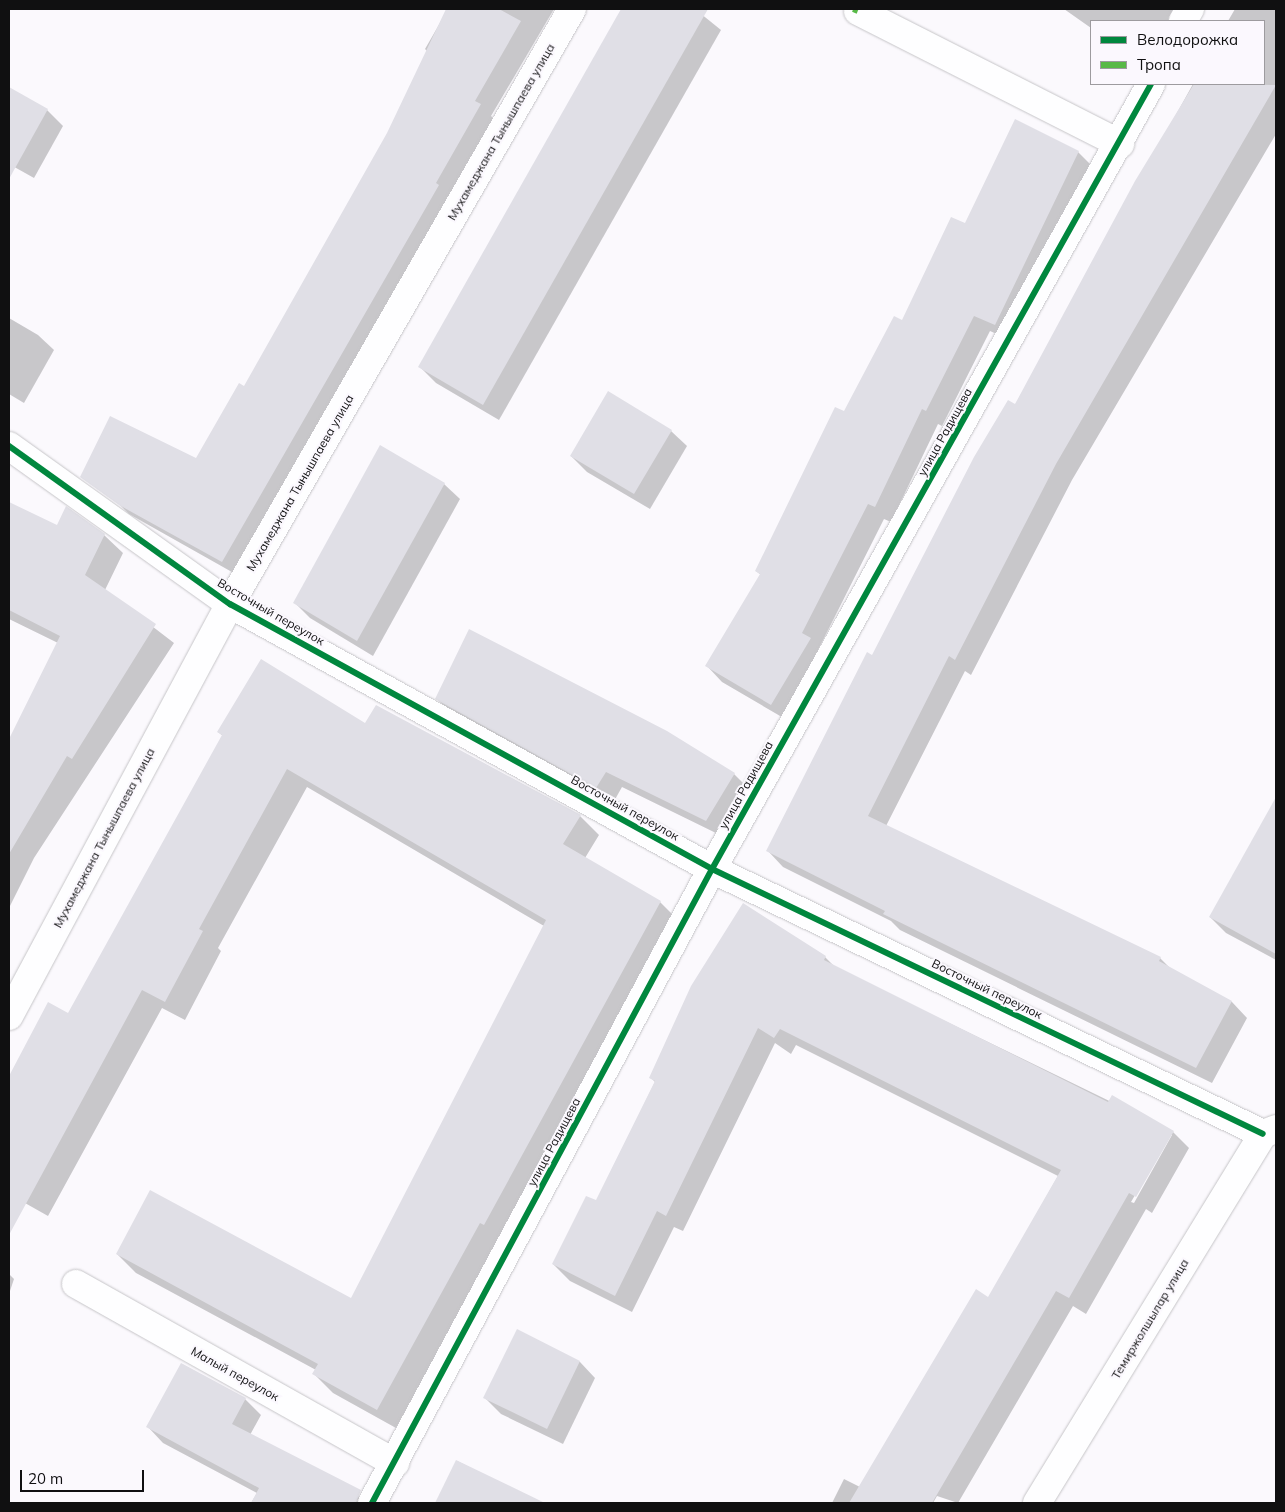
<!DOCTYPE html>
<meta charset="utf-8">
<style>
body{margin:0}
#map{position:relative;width:1285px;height:1512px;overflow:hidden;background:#fbf9fd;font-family:Mulish,sans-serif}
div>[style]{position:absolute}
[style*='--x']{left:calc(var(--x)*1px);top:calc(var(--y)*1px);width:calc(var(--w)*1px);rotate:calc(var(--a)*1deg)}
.shadow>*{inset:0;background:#0003}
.building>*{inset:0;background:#e0dfe6}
.roads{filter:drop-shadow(0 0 1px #c6c5c8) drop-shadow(0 0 1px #c6c5c8)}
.minor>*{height:28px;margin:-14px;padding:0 14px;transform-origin:14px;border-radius:14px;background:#fefeff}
.tertiary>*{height:28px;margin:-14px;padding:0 14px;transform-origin:14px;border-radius:14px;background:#fefeff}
.quiet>*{height:5px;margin-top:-2.5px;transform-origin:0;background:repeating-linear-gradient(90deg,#58b947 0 10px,transparent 0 15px)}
.cycleway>*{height:6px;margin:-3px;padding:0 3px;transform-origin:3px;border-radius:3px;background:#00873e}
span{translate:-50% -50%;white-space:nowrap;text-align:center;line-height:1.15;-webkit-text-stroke:4px #fbf8fe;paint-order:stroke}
.street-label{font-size:12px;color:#101011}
.frame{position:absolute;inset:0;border:10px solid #101011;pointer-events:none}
.legend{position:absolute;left:1090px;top:20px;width:175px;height:65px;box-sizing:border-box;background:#fbf8fe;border:1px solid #9d9b9f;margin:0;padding:6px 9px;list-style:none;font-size:15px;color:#101011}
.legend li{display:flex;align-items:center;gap:10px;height:25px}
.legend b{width:25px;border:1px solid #9d9b9f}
.scale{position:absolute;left:20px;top:1470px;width:124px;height:22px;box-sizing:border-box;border:2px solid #101011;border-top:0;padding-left:6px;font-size:15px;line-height:18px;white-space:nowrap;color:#101011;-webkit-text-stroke:4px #fbf8fe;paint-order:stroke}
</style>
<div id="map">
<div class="shadow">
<i style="clip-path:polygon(448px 9px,554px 9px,491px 116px,496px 121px,239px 576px,129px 514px,113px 498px,197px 459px,244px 388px,388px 134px,429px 53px,425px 49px)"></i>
<i style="clip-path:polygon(623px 9px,695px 9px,721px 30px,499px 420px,436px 383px,420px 367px)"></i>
<i style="clip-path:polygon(1064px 9px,1185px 9px,1179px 21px,1091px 21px,1091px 28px)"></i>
<i style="clip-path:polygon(1235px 9px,1276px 9px,1276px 134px,1072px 480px,971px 675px,965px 671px,886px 826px,1160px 958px,1171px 969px,1232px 1002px,1247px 1018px,1212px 1083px,900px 930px,891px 921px,783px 867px,768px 851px,1193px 84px,1264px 84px,1264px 21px,1228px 21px)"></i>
<i style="clip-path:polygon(9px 88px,47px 110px,63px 126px,34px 178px,9px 164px)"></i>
<i style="clip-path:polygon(1078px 152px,1094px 168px,1010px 340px,990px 331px,942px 426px,938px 424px,891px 522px,884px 519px,818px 650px,820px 664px,787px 720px,722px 682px,707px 666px,761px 575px,756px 571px,844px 413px,965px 225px)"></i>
<i style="clip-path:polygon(9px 318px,38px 335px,54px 350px,24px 403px,9px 394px)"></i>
<i style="clip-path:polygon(671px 431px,687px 446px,650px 509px,587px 472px,571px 456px)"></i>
<i style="clip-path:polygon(444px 484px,460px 499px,373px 656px,310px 618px,295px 603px)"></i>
<i style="clip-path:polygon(9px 503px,58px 527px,104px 535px,123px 553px,105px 590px,174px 643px,34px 858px,9px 908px,9px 749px,58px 643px,9px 619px)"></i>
<i style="clip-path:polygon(437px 699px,734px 774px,750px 790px,722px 836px,622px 787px,613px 803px,453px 715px)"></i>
<i style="clip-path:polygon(366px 724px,580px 816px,599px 835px,585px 858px,660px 902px,679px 921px,396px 1428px,333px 1393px,314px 1374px,316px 1370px,136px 1273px,117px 1254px,351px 1300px,544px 926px,307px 787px,218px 948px,221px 951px,185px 1020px,162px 1008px,48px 1216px,9px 1194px,9px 1080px,48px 1004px,69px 1015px,223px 736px,218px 732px)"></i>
<i style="clip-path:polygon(1276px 801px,1276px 960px,1226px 933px,1210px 917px)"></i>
<i style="clip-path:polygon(evenodd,825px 957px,836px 968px,1173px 1132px,1189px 1148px,1152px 1213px,1146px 1209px,1086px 1314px,1073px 1306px,958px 1503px,937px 1496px,933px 1503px,832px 1503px,844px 1479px,860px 1487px,989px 1298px,1058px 1176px,796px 1045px,791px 1054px,775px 1043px,683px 1231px,674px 1227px,632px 1312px,570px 1281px,553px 1264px,596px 1202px,655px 1082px,651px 1078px,825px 957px,1170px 1135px,1172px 1135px,1134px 1203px,1131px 1202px,1170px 1135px)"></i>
<i style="clip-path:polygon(9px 1274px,14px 1279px,9px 1294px)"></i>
<i style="clip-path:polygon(518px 1331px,580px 1362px,595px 1378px,563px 1444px,501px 1414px,485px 1398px)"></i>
<i style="clip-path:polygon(182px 1364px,245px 1399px,261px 1415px,250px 1435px,344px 1483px,360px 1498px,357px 1503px,251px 1503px,257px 1493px,163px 1443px,148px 1427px)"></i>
<i style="clip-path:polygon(457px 1461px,519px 1492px,530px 1503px,436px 1503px)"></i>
</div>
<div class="building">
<i style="clip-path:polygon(446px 9px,499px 9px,521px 21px,475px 101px,481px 104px,436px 183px,439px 185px,222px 562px,119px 505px,80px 477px,110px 416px,196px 458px,239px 383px,244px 386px,387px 133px)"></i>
<i style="clip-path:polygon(621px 9px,708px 9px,483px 405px,418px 367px)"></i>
<i style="clip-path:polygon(1194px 84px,1276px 85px,1056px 464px,955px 660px,949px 656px,868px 816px,1161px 957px,1159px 961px,1232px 1001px,1196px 1068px,883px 914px,885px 911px,766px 851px,867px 652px,872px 655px,974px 457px,1008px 400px,1015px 404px,1135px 181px)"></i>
<i style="clip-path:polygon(9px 87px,48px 109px,9px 179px)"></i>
<i style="clip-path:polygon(1015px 119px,1079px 151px,995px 325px,974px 316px,926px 411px,922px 409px,875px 507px,868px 504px,802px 633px,811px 638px,771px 705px,705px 666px,760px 574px,755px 571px,835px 407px,844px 411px,894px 316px,902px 320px,951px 217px,965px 223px)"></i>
<i style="clip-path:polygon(608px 391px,672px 430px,634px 494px,570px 456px)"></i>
<i style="clip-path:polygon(380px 445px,445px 483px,357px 641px,293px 603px)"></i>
<i style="clip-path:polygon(9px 502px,57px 525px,66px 506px,105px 534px,85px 575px,156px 624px,72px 759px,67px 756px,9px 854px,9px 739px,60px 636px,9px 610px)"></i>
<i style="clip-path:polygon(469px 629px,667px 731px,735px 773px,706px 821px,606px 772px,596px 788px,435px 699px)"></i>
<i style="clip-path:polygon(261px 659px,365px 723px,376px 705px,581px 815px,563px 844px,661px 901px,484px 1225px,480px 1223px,377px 1410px,312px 1374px,318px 1364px,116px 1254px,150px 1190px,351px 1298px,546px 920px,287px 769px,199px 929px,203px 931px,165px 1002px,142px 990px,9px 1235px,9px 1076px,48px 1002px,68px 1013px,222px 735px,217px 732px)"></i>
<i style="clip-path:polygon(1276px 797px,1276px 954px,1209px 917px)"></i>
<i style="clip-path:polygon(743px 903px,826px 956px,824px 960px,1108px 1102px,1112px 1095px,1174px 1131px,1136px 1197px,1129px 1193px,1069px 1298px,1056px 1291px,932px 1503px,849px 1503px,976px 1289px,988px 1297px,1061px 1170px,780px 1029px,774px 1038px,758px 1028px,666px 1216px,657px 1211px,615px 1296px,552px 1264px,586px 1196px,596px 1200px,655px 1081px,649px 1078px,691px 986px)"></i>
<i style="clip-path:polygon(517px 1329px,580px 1361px,547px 1429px,483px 1398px)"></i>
<i style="clip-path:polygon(181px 1363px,246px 1398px,232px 1424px,361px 1490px,356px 1503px,251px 1503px,259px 1488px,146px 1427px)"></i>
<i style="clip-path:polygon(456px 1460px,545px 1503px,435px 1503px)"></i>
</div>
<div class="roads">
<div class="minor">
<i style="--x:858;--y:11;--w:294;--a:26.9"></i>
<i style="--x:1183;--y:21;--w:14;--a:-60"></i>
<i style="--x:9;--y:446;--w:272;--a:35.6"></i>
<i style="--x:230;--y:604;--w:550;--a:28.8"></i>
<i style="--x:712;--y:869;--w:611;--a:25.68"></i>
<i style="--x:9;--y:1016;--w:468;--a:-61.8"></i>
<i style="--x:230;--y:604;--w:686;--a:-60.11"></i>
<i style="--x:76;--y:1284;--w:366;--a:29.3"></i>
<i style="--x:372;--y:1503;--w:719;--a:-61.8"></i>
<i style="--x:712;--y:869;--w:899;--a:-60.78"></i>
</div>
<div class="tertiary">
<i style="--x:1037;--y:1503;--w:433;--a:-58.5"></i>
<i style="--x:1263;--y:1134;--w:14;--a:-21"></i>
</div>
</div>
<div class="quiet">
<i style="--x:853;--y:9;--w:5;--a:22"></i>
</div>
<div class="cycleway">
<i style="--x:9;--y:446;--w:272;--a:35.6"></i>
<i style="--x:230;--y:604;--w:550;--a:28.8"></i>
<i style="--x:712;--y:869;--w:611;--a:25.68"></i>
<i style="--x:372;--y:1503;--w:719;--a:-61.8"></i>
<i style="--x:712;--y:869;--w:899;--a:-60.78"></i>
</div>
<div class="street-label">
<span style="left:501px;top:132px;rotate:-60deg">Мухамеджана Тынышпаева улица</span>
<span style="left:945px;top:432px;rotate:-61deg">улица Радищева</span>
<span style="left:300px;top:483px;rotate:-60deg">Мухамеджана Тынышпаева улица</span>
<span style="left:271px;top:612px;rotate:30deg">Восточный переулок</span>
<span style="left:746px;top:785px;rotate:-61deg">улица Радищева</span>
<span style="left:625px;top:808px;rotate:29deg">Восточный переулок</span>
<span style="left:104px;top:838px;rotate:-62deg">Мухамеджана Тынышпаева улица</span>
<span style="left:987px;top:989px;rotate:26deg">Восточный переулок</span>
<span style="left:554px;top:1142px;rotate:-62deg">улица Радищева</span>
<span style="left:1150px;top:1319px;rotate:-59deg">Темиржолшылар улица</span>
<span style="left:235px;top:1374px;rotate:29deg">Малый переулок</span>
</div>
<div class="frame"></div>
<ul class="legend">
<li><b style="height:6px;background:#00873e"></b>Велодорожка</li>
<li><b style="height:6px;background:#58b947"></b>Тропа</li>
</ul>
<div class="scale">20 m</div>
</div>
